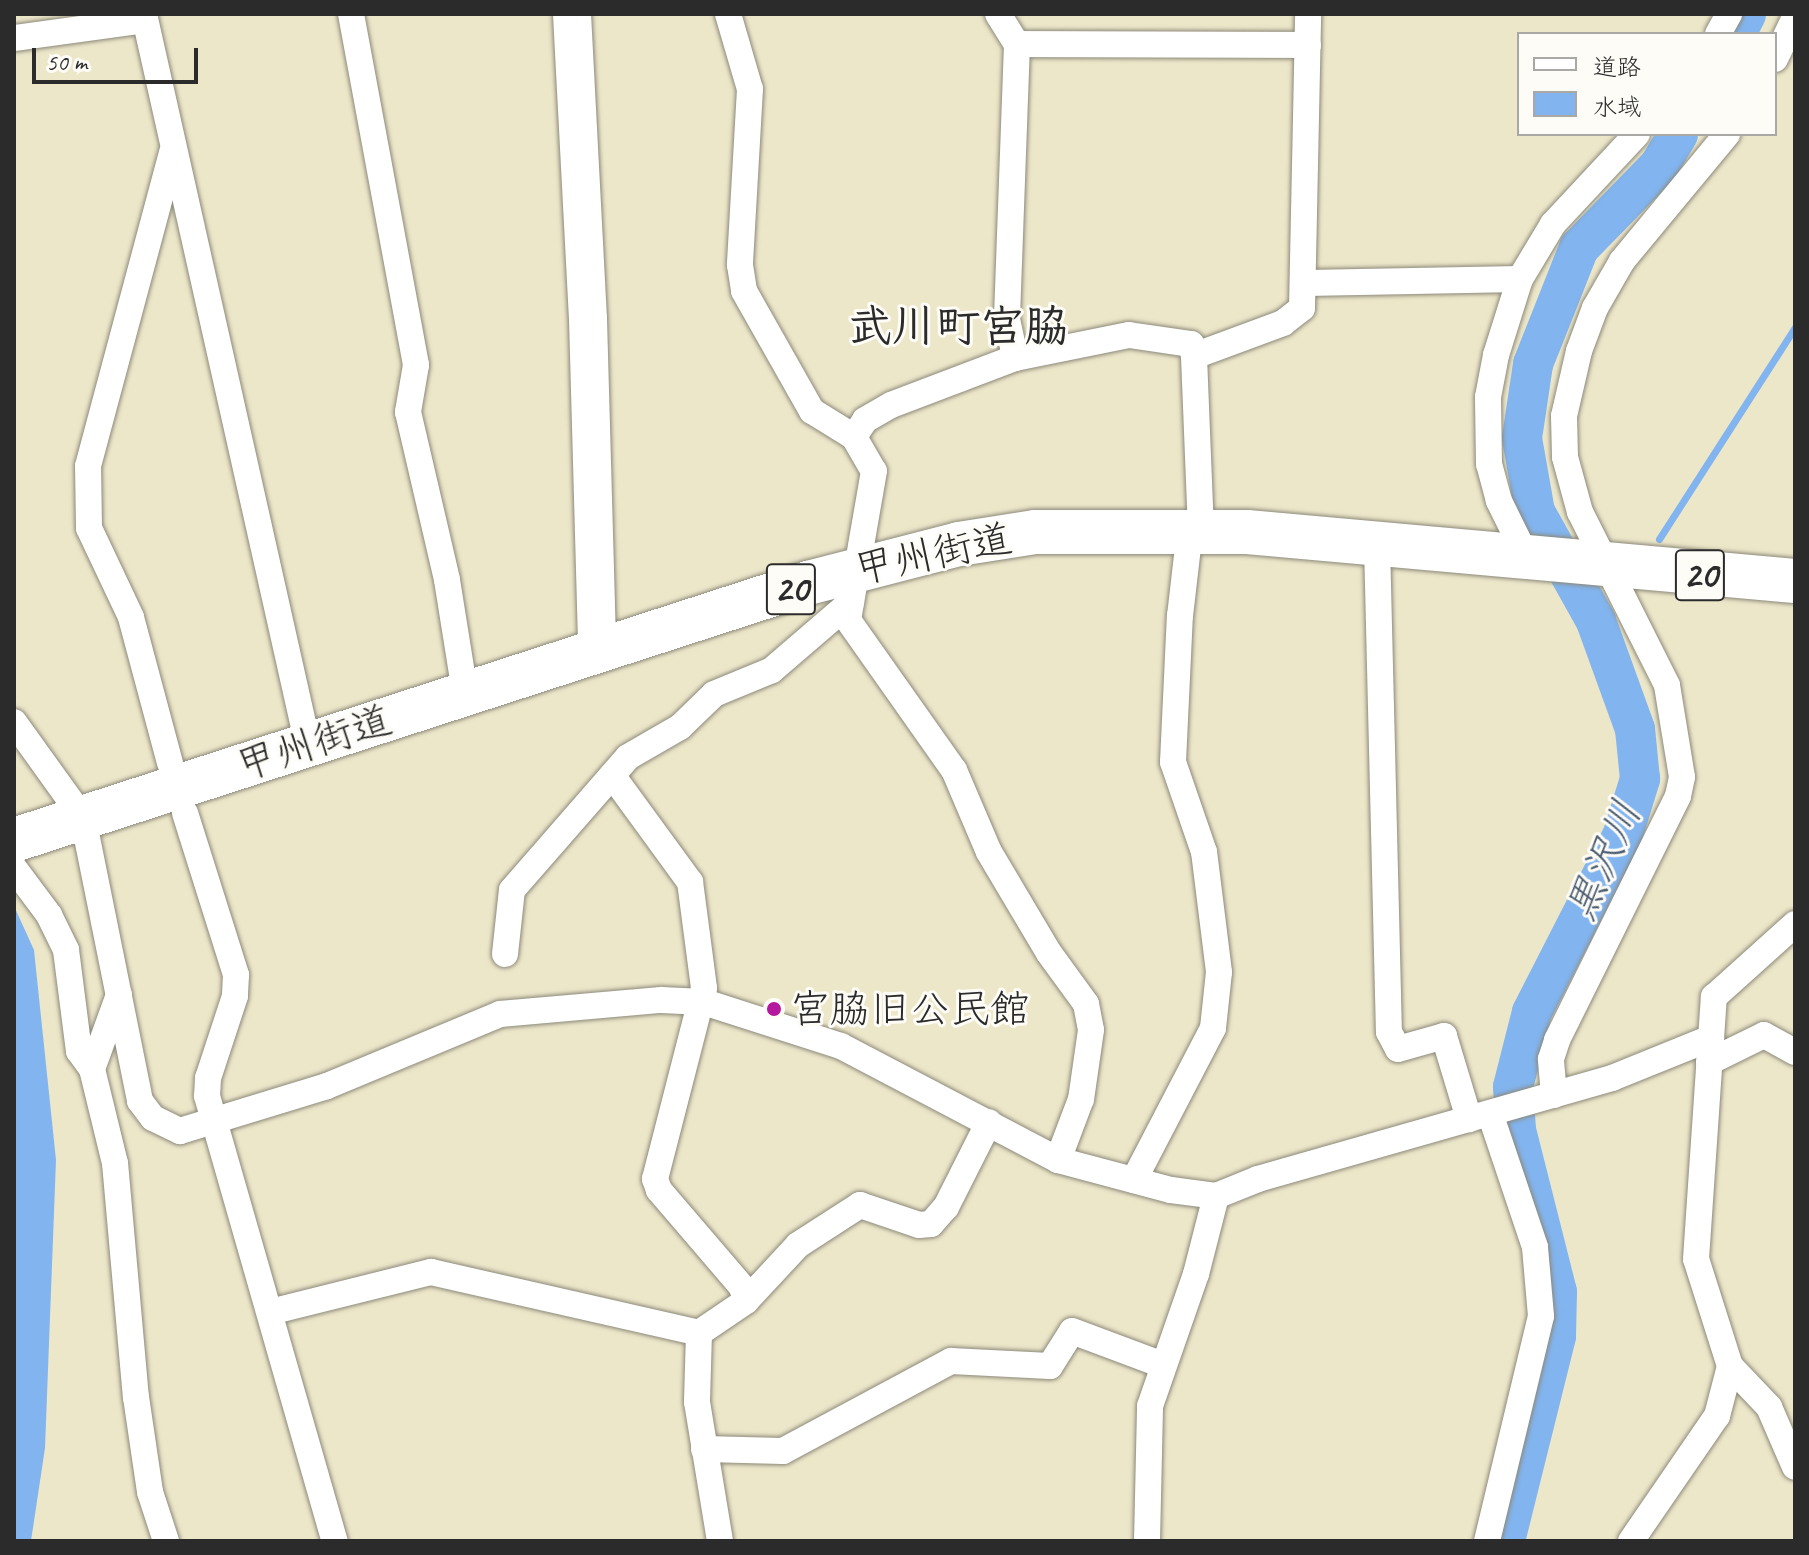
<!DOCTYPE html>
<meta charset="utf-8">
<style>
body{margin:0}
#map{position:relative;width:1809px;height:1555px;overflow:hidden;background:#ede7ca;font-family:Caveat,"Klee One",sans-serif}
div>[style]{position:absolute}
[style*='--x']{left:calc(var(--x)*1px);top:calc(var(--y)*1px);width:calc(var(--w)*1px);rotate:calc(var(--a)*1deg)}
.water>*{inset:0;background:#82b4ef}
.stream>*{height:7px;margin:-3.5px;padding:0 3.5px;transform-origin:3.5px;border-radius:3.5px;background:#82b4ef}
.river>*{height:40px;margin:-20px;padding:0 20px;transform-origin:20px;border-radius:20px;background:#82b4ef}
.roads{filter:drop-shadow(0 0 2px #8c897a) drop-shadow(0 0 2px #8c897a)}
.street>*{height:26px;margin:-13px;padding:0 13px;transform-origin:13px;border-radius:13px;background:#fff}
.secondary>*{height:38px;margin:-19px;padding:0 19px;transform-origin:19px;border-radius:19px;background:#fff}
.highway>*{height:44px;margin:-22px;padding:0 22px;transform-origin:22px;border-radius:22px;background:#fff}
.dots>*{width:22px;height:22px;translate:-50% -50%;box-sizing:border-box;border:4px solid #fdfcf7;border-radius:50%}
span{translate:-50% -50%;white-space:nowrap;text-align:center;line-height:1.15;-webkit-text-stroke:6px #fdfcf7;paint-order:stroke}
.shield-label span{padding:2px 6px;background:#fdfcf7;border:2px solid;border-radius:6px;-webkit-text-stroke-width:0}
.shield-label{font-size:38px;color:#2b2b2b;font-weight:700}
.street-label{font-size:40px;color:#2b2b2b}
.poi-label{font-size:40px;color:#2b2b2b}
.left{translate:0 -50%;text-align:left}
.water-label{font-size:42px;color:#495b70;font-style:italic}
.quarter-label{font-size:44px;color:#2b2b2b;font-weight:700}
.frame{position:absolute;inset:0;border:16px solid #2b2b2b;pointer-events:none}
.legend{position:absolute;left:1517px;top:32px;width:260px;height:104px;box-sizing:border-box;background:#fdfcf7;border:2px solid #a9a8a5;margin:0;padding:10px 14px;list-style:none;font-size:24px;color:#2b2b2b}
.legend li{display:flex;align-items:center;gap:16px;height:40px}
.legend b{width:40px;border:2px solid #a9a8a5}
.scale{position:absolute;left:32px;top:48px;width:166px;height:36px;box-sizing:border-box;border:4px solid #2b2b2b;border-top:0;padding-left:10px;font-size:24px;line-height:28px;white-space:nowrap;color:#2b2b2b;-webkit-text-stroke:6px #fdfcf7;paint-order:stroke}
</style>
<div id="map">
<div class="water">
<i style="clip-path:polygon(14px 906px,34px 950px,56px 1160px,45px 1448px,31px 1541px,14px 1541px)"></i>
</div>
<div class="stream">
<i style="--x:1659;--y:539;--w:252;--a:-57.3"></i>
<i style="--x:1596;--y:621;--w:16;--a:-55"></i>
</div>
<div class="river">
<i style="--x:1736;--y:34;--w:22;--a:-63"></i>
<i style="--x:1505;--y:1541;--w:211;--a:-76"></i>
<i style="--x:1556;--y:1336;--w:44;--a:-88.7"></i>
<i style="--x:1557;--y:1292;--w:167;--a:-104.2"></i>
<i style="--x:1516;--y:1130;--w:43;--a:-94"></i>
<i style="--x:1513;--y:1087;--w:77;--a:-75.8"></i>
<i style="--x:1532;--y:1012;--w:200;--a:-62.9"></i>
<i style="--x:1623;--y:834;--w:58;--a:-72.8"></i>
<i style="--x:1640;--y:779;--w:50;--a:-95.7"></i>
<i style="--x:1635;--y:729;--w:115;--a:-109.9"></i>
<i style="--x:1596;--y:621;--w:125;--a:-119.2"></i>
<i style="--x:1535;--y:512;--w:75;--a:-100"></i>
<i style="--x:1522;--y:438;--w:75;--a:-81.5"></i>
<i style="--x:1533;--y:364;--w:125;--a:-68.4"></i>
<i style="--x:1579;--y:248;--w:115;--a:-45.7"></i>
<i style="--x:1659;--y:166;--w:37;--a:-59"></i>
</div>
<div class="roads">
<div class="street">
<i style="--x:144;--y:14;--w:749;--a:77.36"></i>
<i style="--x:351;--y:14;--w:357;--a:79.5"></i>
<i style="--x:416;--y:365;--w:48;--a:99.7"></i>
<i style="--x:408;--y:412;--w:172;--a:76.9"></i>
<i style="--x:447;--y:580;--w:114;--a:80.9"></i>
<i style="--x:728;--y:14;--w:78;--a:73.7"></i>
<i style="--x:750;--y:89;--w:176;--a:93.3"></i>
<i style="--x:740;--y:265;--w:26;--a:81"></i>
<i style="--x:744;--y:291;--w:138;--a:60.5"></i>
<i style="--x:812;--y:411;--w:49;--a:31.8"></i>
<i style="--x:854;--y:437;--w:39;--a:60"></i>
<i style="--x:874;--y:471;--w:151;--a:99.9"></i>
<i style="--x:848;--y:620;--w:184;--a:54.8"></i>
<i style="--x:954;--y:770;--w:89;--a:66.9"></i>
<i style="--x:989;--y:852;--w:117;--a:59.3"></i>
<i style="--x:1049;--y:953;--w:63;--a:54"></i>
<i style="--x:1086;--y:1004;--w:26;--a:79"></i>
<i style="--x:1091;--y:1030;--w:70;--a:98.2"></i>
<i style="--x:1081;--y:1099;--w:65;--a:110.7"></i>
<i style="--x:998;--y:14;--w:36;--a:58"></i>
<i style="--x:1017;--y:44;--w:275;--a:92.1"></i>
<i style="--x:1007;--y:319;--w:40;--a:78"></i>
<i style="--x:1718;--y:34;--w:23;--a:-61"></i>
<i style="--x:14;--y:38;--w:132;--a:-7.8"></i>
<i style="--x:1017;--y:44;--w:291;--a:0.2"></i>
<i style="--x:1775;--y:59;--w:47;--a:-64.5"></i>
<i style="--x:1306;--y:283;--w:214;--a:-1.1"></i>
<i style="--x:854;--y:437;--w:20;--a:-57"></i>
<i style="--x:865;--y:420;--w:30;--a:-30"></i>
<i style="--x:891;--y:405;--w:133;--a:-20.8"></i>
<i style="--x:1015;--y:358;--w:116;--a:-11.4"></i>
<i style="--x:1129;--y:335;--w:63;--a:8.3"></i>
<i style="--x:1191;--y:344;--w:12;--a:76"></i>
<i style="--x:1201;--y:531;--w:175;--a:-92.3"></i>
<i style="--x:1194;--y:356;--w:95;--a:-20.3"></i>
<i style="--x:1283;--y:323;--w:24;--a:-38"></i>
<i style="--x:1302;--y:308;--w:294;--a:-88.8"></i>
<i style="--x:1377;--y:544;--w:488;--a:88.6"></i>
<i style="--x:1389;--y:1032;--w:19;--a:62"></i>
<i style="--x:1398;--y:1049;--w:48;--a:-15.8"></i>
<i style="--x:1444;--y:1036;--w:87;--a:73.2"></i>
<i style="--x:1527;--y:558;--w:64;--a:-116.2"></i>
<i style="--x:1499;--y:501;--w:38;--a:-105"></i>
<i style="--x:1489;--y:464;--w:67;--a:-90.9"></i>
<i style="--x:1488;--y:397;--w:43;--a:-79.2"></i>
<i style="--x:1496;--y:355;--w:80;--a:-72.5"></i>
<i style="--x:1520;--y:279;--w:64;--a:-59"></i>
<i style="--x:1553;--y:224;--w:123;--a:-47"></i>
<i style="--x:14;--y:722;--w:118;--a:54.3"></i>
<i style="--x:83;--y:818;--w:289;--a:78.6"></i>
<i style="--x:140;--y:1101;--w:21;--a:53"></i>
<i style="--x:153;--y:1118;--w:30;--a:26"></i>
<i style="--x:180;--y:1131;--w:154;--a:-17"></i>
<i style="--x:327;--y:1086;--w:187;--a:-22.6"></i>
<i style="--x:500;--y:1014;--w:162;--a:-5"></i>
<i style="--x:661;--y:1000;--w:43;--a:2.7"></i>
<i style="--x:704;--y:1002;--w:144;--a:17.8"></i>
<i style="--x:841;--y:1046;--w:245;--a:27.7"></i>
<i style="--x:1058;--y:1160;--w:117;--a:14.9"></i>
<i style="--x:1171;--y:1190;--w:45;--a:7.6"></i>
<i style="--x:1216;--y:1196;--w:45;--a:-22"></i>
<i style="--x:1258;--y:1179;--w:368;--a:-15.9"></i>
<i style="--x:1612;--y:1078;--w:107;--a:-22"></i>
<i style="--x:170;--y:763;--w:151;--a:-105"></i>
<i style="--x:131;--y:617;--w:98;--a:-115.3"></i>
<i style="--x:89;--y:528;--w:62;--a:-90.9"></i>
<i style="--x:88;--y:466;--w:325;--a:-75"></i>
<i style="--x:185;--y:813;--w:170;--a:72.5"></i>
<i style="--x:236;--y:975;--w:21;--a:93"></i>
<i style="--x:235;--y:996;--w:86;--a:108.2"></i>
<i style="--x:208;--y:1078;--w:18;--a:93"></i>
<i style="--x:207;--y:1096;--w:463;--a:74"></i>
<i style="--x:14;--y:868;--w:59;--a:53.3"></i>
<i style="--x:49;--y:915;--w:39;--a:64"></i>
<i style="--x:66;--y:950;--w:102;--a:82.7"></i>
<i style="--x:79;--y:1051;--w:22;--a:54"></i>
<i style="--x:92;--y:1069;--w:79;--a:-70"></i>
<i style="--x:505;--y:954;--w:64;--a:-83.8"></i>
<i style="--x:512;--y:890;--w:176;--a:-48.9"></i>
<i style="--x:628;--y:757;--w:60;--a:-30"></i>
<i style="--x:680;--y:727;--w:47;--a:-44.1"></i>
<i style="--x:714;--y:694;--w:63;--a:-22.5"></i>
<i style="--x:772;--y:670;--w:104;--a:-40.7"></i>
<i style="--x:1709;--y:1062;--w:61;--a:-26.1"></i>
<i style="--x:1764;--y:1035;--w:35;--a:29"></i>
<i style="--x:92;--y:1069;--w:97;--a:76.3"></i>
<i style="--x:115;--y:1163;--w:235;--a:84.9"></i>
<i style="--x:136;--y:1397;--w:96;--a:81.6"></i>
<i style="--x:150;--y:1492;--w:52;--a:71.9"></i>
<i style="--x:1554;--y:1095;--w:36;--a:-95"></i>
<i style="--x:1551;--y:1059;--w:20;--a:-72"></i>
<i style="--x:1557;--y:1040;--w:272;--a:-63.6"></i>
<i style="--x:1678;--y:796;--w:19;--a:-78"></i>
<i style="--x:1682;--y:777;--w:93;--a:-99.3"></i>
<i style="--x:1667;--y:685;--w:194;--a:-116.7"></i>
<i style="--x:1580;--y:512;--w:57;--a:-105.3"></i>
<i style="--x:1565;--y:457;--w:41;--a:-91.4"></i>
<i style="--x:1564;--y:416;--w:67;--a:-77"></i>
<i style="--x:1579;--y:351;--w:46;--a:-69.6"></i>
<i style="--x:1595;--y:308;--w:54;--a:-60.1"></i>
<i style="--x:1622;--y:261;--w:165;--a:-50.4"></i>
<i style="--x:1134;--y:1180;--w:171;--a:-62.5"></i>
<i style="--x:1213;--y:1028;--w:56;--a:-83.9"></i>
<i style="--x:1219;--y:972;--w:121;--a:-97.1"></i>
<i style="--x:1204;--y:852;--w:95;--a:-109"></i>
<i style="--x:1173;--y:762;--w:146;--a:-87.3"></i>
<i style="--x:1180;--y:616;--w:87;--a:-83.4"></i>
<i style="--x:746;--y:1301;--w:76;--a:-47.1"></i>
<i style="--x:798;--y:1245;--w:74;--a:-32.8"></i>
<i style="--x:860;--y:1205;--w:62;--a:18.7"></i>
<i style="--x:919;--y:1225;--w:12;--a:-5"></i>
<i style="--x:931;--y:1224;--w:23;--a:-49"></i>
<i style="--x:946;--y:1207;--w:95;--a:-63.2"></i>
<i style="--x:270;--y:1312;--w:166;--a:-14"></i>
<i style="--x:431;--y:1272;--w:275;--a:12.8"></i>
<i style="--x:699;--y:1333;--w:57;--a:-34.2"></i>
<i style="--x:746;--y:1301;--w:15;--a:-106"></i>
<i style="--x:742;--y:1287;--w:128;--a:-130.6"></i>
<i style="--x:659;--y:1190;--w:12;--a:-110"></i>
<i style="--x:655;--y:1179;--w:197;--a:-75.6"></i>
<i style="--x:704;--y:988;--w:107;--a:-97.5"></i>
<i style="--x:690;--y:882;--w:132;--a:-126.1"></i>
<i style="--x:699;--y:1333;--w:69;--a:91.7"></i>
<i style="--x:697;--y:1402;--w:141;--a:80.6"></i>
<i style="--x:1730;--y:1366;--w:57;--a:46.4"></i>
<i style="--x:1769;--y:1407;--w:65;--a:66.6"></i>
<i style="--x:704;--y:1449;--w:79;--a:1.5"></i>
<i style="--x:783;--y:1451;--w:191;--a:-28.2"></i>
<i style="--x:951;--y:1361;--w:99;--a:2.9"></i>
<i style="--x:1050;--y:1366;--w:41;--a:-57.8"></i>
<i style="--x:1072;--y:1331;--w:97;--a:20.5"></i>
<i style="--x:1147;--y:1541;--w:135;--a:-88.7"></i>
<i style="--x:1150;--y:1406;--w:140;--a:-70.8"></i>
<i style="--x:1196;--y:1274;--w:81;--a:-75.6"></i>
<i style="--x:1487;--y:1541;--w:231;--a:-76.5"></i>
<i style="--x:1541;--y:1316;--w:69;--a:-95"></i>
<i style="--x:1535;--y:1247;--w:141;--a:-108.6"></i>
<i style="--x:1631;--y:1541;--w:152;--a:-55.5"></i>
<i style="--x:1717;--y:1416;--w:52;--a:-75.4"></i>
<i style="--x:1730;--y:1366;--w:112;--a:-107.6"></i>
<i style="--x:1696;--y:1259;--w:263;--a:-86.1"></i>
<i style="--x:1714;--y:997;--w:109;--a:-42"></i>
</div>
<div class="secondary">
<i style="--x:572;--y:14;--w:305;--a:87"></i>
<i style="--x:588;--y:319;--w:332;--a:88.4"></i>
</div>
<div class="highway">
<i style="--x:14;--y:840;--w:835;--a:-17.94"></i>
<i style="--x:808;--y:583;--w:156;--a:-14.5"></i>
<i style="--x:959;--y:544;--w:77;--a:-9"></i>
<i style="--x:1035;--y:532;--w:212;--a:0"></i>
<i style="--x:1247;--y:532;--w:550;--a:5.11"></i>
</div>
</div>
<div class="dots">
<i style="left:774px;top:1009px;background:#b5179e"></i>
</div>
<div class="shield-label">
<span style="left:1700px;top:575px">20</span>
<span style="left:791px;top:589px">20</span>
</div>
<div class="street-label">
<span style="left:933px;top:554px;rotate:-12deg">甲州街道</span>
<span style="left:314px;top:743px;rotate:-18deg">甲州街道</span>
</div>
<div class="poi-label">
<span class="left" style="left:790px;top:1009px">宮脇旧公民館</span>
</div>
<div class="water-label">
<span style="left:1604px;top:861px;rotate:-66deg">黒沢川</span>
</div>
<div class="quarter-label">
<span style="left:958px;top:327px">武川町宮脇</span>
</div>
<div class="frame"></div>
<ul class="legend">
<li><b style="height:10px;background:#fff"></b>道路</li>
<li><b style="height:22px;background:#82b4ef"></b>水域</li>
</ul>
<div class="scale">50 m</div>
</div>
